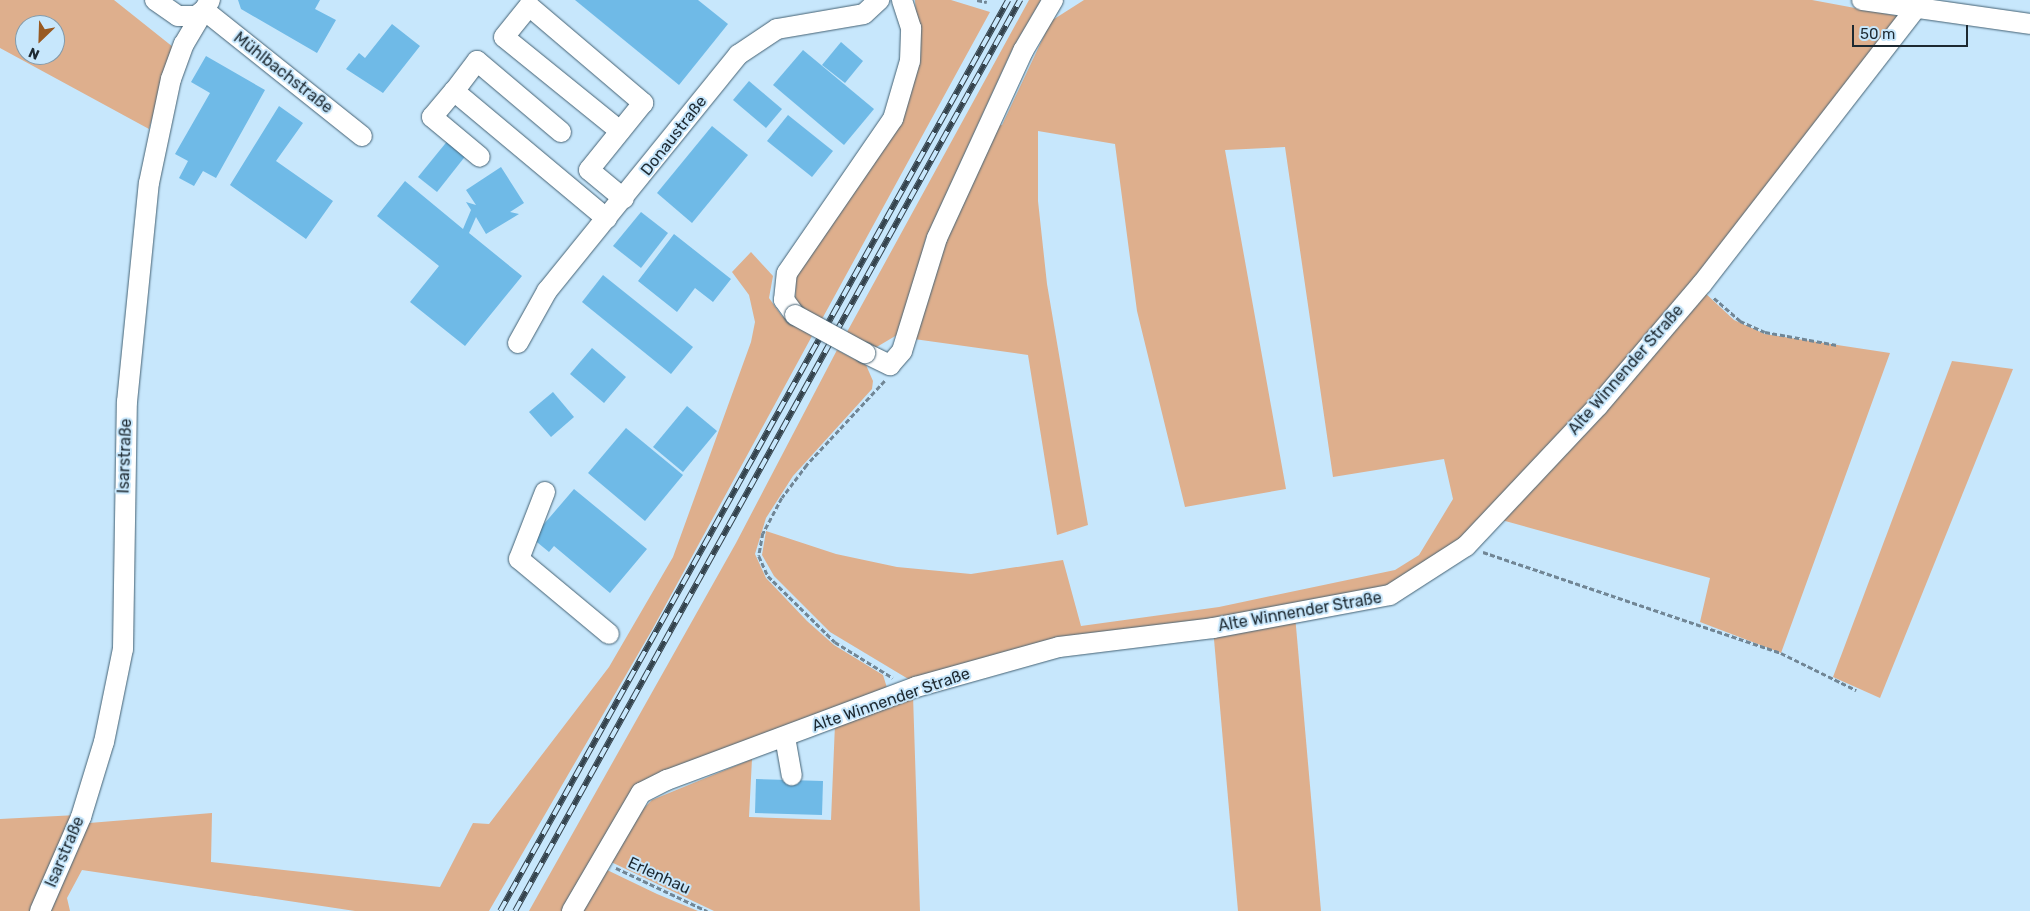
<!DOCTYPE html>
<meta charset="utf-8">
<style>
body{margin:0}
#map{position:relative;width:2030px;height:911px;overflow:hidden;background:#c7e7fc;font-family:Rubik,sans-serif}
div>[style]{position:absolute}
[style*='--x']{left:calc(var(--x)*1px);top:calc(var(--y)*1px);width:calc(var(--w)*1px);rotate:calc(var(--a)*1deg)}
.green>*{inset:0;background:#deaf8d}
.building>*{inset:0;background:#6fbae7}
.path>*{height:2.5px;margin-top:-1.25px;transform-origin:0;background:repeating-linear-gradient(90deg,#718695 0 5px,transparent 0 7.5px)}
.roads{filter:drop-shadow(0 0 1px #446173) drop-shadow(0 0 1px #446173)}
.minor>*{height:20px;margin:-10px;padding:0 10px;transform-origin:10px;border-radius:10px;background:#fff}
.rail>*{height:5.5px;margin-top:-2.75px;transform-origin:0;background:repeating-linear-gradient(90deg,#c7e7fc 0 11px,#34434d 0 22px);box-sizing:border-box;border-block:1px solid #34434d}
.bridges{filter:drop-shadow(0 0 1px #446173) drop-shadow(0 0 1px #446173)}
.minor-bridge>*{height:20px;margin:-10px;padding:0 10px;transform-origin:10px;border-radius:10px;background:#fff}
span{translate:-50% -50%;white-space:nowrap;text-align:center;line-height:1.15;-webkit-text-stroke:4px #c7e7fc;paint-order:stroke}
.street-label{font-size:16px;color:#1d2931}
.north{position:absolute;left:15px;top:15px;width:50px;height:50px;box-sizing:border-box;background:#c7e7fc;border:1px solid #839bab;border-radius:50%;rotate:204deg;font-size:14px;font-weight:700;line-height:20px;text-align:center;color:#1d2931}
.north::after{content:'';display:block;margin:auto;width:18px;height:22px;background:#985921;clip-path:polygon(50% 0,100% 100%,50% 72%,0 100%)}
.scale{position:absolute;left:1852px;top:25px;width:116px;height:22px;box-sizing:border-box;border:2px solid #1d2931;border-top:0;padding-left:6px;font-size:15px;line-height:18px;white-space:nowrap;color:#1d2931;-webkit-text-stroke:4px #c7e7fc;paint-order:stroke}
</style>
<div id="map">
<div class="green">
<i style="clip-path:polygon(evenodd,0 0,114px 0,173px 47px,149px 129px,0 48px,0 0,25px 25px,55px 25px,55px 55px,25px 55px,25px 25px)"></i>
<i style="clip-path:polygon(915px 0,951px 0,990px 12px,822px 319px,802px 310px,795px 300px,796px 277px,901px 121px,917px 34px)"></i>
<i style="clip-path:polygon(1029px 0,1041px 0,1012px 50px,926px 238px,902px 332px,875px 348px,847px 332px)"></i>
<i style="clip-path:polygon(1084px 0,1812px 0,1898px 16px,1640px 350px,1498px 505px,1439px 556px,1389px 590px,915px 683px,830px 632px,774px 576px,762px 555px,766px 531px,836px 554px,897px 567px,971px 574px,1063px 560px,1081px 626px,1219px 607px,1395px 570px,1419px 555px,1453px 499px,1444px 459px,1333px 477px,1285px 147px,1225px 150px,1286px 489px,1185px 507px,1137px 311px,1115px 144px,1038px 131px,1038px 201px,1047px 284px,1088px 525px,1057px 535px,1028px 355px,914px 339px,945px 244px,995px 126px,1002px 125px,1051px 21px)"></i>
<i style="clip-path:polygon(751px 252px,773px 276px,769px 298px,782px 316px,812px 336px,652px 630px,489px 911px,355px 911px,82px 870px,67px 898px,70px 911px,51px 911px,89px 823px,212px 813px,211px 862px,440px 887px,473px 823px,489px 824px,609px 667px,673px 557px,751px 342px,755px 322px,749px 295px,732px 272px)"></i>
<i style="clip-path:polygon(1704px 292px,1734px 320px,1765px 334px,1890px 353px,1781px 653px,1700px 622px,1710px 578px,1498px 519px)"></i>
<i style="clip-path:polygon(837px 350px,866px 365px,873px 381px,872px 389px,793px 476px,766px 518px,755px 554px,766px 578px,807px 621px,834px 645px,883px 675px,888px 691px,635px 785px,562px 911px,529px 911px,736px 543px)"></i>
<i style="clip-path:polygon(1952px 361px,2013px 369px,1880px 698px,1833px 677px)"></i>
<i style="clip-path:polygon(1295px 615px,1321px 911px,1238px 911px,1213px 628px)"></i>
<i style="clip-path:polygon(913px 695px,920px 911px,714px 911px,609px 861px,630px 822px,652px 800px,752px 759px,749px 817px,831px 820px,835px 724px)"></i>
<i style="clip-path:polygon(77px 815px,35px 911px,0 911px,0 819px)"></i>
<i style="clip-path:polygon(605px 869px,657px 894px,698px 911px,580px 911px)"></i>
</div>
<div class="building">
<i style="clip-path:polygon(238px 0,320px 0,315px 9px,336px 20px,317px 53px,241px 9px)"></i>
<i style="clip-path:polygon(575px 0,698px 0,728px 24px,679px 85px)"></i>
<i style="clip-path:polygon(392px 24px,420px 46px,383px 93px,346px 69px,359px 53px,365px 58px)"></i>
<i style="clip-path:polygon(841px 42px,863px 61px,845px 83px,822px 65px)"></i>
<i style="clip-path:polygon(803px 50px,874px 109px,844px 145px,773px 85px)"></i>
<i style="clip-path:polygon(206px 56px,265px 90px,216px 178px,203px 171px,194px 186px,179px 178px,188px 161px,175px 154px,210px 93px,191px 82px)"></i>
<i style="clip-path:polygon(749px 81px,782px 109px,766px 128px,733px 100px)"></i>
<i style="clip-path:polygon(279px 106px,303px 123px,276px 161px,333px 201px,306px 239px,230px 185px)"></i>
<i style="clip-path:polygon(788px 115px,833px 151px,812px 177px,767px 141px)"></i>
<i style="clip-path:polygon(712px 126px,748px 155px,692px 223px,657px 193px)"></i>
<i style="clip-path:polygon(449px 139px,467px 154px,437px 192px,418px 177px)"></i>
<i style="clip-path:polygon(501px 167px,524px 203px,510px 212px,519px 214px,486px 234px,476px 217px,469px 233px,522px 276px,465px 346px,410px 302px,439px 266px,377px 216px,405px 181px,463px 229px,471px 210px,466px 202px,476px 205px,466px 190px)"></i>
<i style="clip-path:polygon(641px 212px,668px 233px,641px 268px,613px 246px)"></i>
<i style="clip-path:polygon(674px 234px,731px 279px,713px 302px,695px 288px,677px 312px,638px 281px)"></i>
<i style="clip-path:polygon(603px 275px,693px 347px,671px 374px,582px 302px)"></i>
<i style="clip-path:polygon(592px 348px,626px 377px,604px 403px,570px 374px)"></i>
<i style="clip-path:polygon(553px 392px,574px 417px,551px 437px,529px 412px)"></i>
<i style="clip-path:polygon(687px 406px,717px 431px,683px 472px,653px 447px)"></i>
<i style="clip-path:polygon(626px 428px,683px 475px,645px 521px,588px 473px)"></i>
<i style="clip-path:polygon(574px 489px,647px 549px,610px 593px,554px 546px,549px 552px,532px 538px)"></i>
<i style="clip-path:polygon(756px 779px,823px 781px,822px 815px,755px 813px)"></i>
</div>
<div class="path">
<i style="--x:977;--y:0;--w:10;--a:11"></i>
<i style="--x:1714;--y:298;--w:35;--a:41"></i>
<i style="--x:1740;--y:321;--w:27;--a:24"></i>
<i style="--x:1765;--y:332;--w:73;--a:10.2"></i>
<i style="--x:885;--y:381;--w:115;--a:132.9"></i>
<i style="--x:807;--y:465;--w:41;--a:127.1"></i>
<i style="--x:782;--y:498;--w:40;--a:118"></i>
<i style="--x:763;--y:533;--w:23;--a:100"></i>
<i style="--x:759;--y:556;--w:22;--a:66"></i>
<i style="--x:768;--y:576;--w:94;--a:44.6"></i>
<i style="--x:835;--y:642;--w:68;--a:31.8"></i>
<i style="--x:1483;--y:552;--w:315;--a:18.7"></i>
<i style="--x:1781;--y:653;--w:84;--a:26.3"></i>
<i style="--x:616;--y:868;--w:101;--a:25.3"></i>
</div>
<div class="roads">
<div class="minor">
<i style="--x:155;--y:0;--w:28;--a:35"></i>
<i style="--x:178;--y:16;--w:18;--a:0"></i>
<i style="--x:196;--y:16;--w:10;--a:-37"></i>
<i style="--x:204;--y:10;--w:202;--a:38.6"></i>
<i style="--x:1862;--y:0;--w:170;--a:8.1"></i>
<i style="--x:454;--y:91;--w:34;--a:130"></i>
<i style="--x:432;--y:117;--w:62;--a:39.8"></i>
<i style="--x:620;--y:131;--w:149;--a:-141"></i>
<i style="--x:504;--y:37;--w:40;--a:-51"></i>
<i style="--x:529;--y:6;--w:150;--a:40.4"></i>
<i style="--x:643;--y:103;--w:86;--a:128.9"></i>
<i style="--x:589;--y:170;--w:45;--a:39.6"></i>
<i style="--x:561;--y:132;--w:110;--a:-139.8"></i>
<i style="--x:477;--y:61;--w:38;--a:127"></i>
<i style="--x:454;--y:91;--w:199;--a:39.9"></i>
<i style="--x:795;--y:315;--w:19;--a:-126"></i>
<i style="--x:784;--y:300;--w:27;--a:-84"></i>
<i style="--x:787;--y:273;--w:187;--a:-55.5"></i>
<i style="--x:893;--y:119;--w:60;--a:-73.7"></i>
<i style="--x:910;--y:61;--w:33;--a:-88"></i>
<i style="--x:911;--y:28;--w:29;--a:-108"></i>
<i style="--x:518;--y:343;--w:60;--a:-60.9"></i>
<i style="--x:547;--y:291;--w:304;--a:-51"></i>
<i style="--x:738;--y:55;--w:47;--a:-33.7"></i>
<i style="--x:777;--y:29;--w:88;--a:-9.8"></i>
<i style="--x:864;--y:14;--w:21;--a:-43"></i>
<i style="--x:865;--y:353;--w:28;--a:26"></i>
<i style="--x:890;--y:365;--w:18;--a:-49"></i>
<i style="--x:902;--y:351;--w:118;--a:-72.8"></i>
<i style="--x:937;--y:238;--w:206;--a:-65.3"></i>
<i style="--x:1023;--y:51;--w:59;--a:-59.5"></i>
<i style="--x:545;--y:492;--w:72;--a:111.2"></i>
<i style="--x:519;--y:559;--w:117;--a:39.8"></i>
<i style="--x:785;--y:737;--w:39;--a:80"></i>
<i style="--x:40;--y:911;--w:103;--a:-66.4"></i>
<i style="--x:81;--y:817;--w:78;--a:-73"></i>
<i style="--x:104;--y:742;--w:95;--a:-78.5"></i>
<i style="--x:123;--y:649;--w:247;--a:-89.1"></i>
<i style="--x:127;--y:402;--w:220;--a:-84.3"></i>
<i style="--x:149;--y:183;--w:106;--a:-78.1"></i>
<i style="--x:171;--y:79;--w:37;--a:-70"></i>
<i style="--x:184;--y:44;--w:51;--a:-59.4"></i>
<i style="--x:572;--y:911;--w:137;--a:-59.7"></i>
<i style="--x:641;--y:793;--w:29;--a:-27"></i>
<i style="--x:667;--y:780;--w:266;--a:-20.5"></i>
<i style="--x:916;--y:687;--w:148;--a:-15.6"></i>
<i style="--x:1059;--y:647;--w:155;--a:-7"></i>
<i style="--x:1213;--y:628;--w:180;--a:-10.6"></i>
<i style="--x:1390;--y:595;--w:90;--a:-32.8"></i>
<i style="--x:1466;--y:546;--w:192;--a:-46.7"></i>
<i style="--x:1598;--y:406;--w:160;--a:-49.6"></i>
<i style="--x:1702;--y:284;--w:359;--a:-52.2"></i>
</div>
</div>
<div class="rail">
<i style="--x:500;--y:911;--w:1043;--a:-60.85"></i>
<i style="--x:515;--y:911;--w:1042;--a:-61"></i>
</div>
<div class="bridges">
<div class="minor-bridge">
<i style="--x:795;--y:315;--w:80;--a:28.5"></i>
</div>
</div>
<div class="street-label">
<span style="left:283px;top:73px;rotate:38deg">Mühlbachstraße</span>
<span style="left:674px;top:136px;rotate:-52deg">Donaustraße</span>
<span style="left:1626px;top:370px;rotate:-49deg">Alte Winnender Straße</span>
<span style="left:125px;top:456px;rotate:-88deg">Isarstraße</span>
<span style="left:1300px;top:612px;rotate:-10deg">Alte Winnender Straße</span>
<span style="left:891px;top:700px;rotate:-19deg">Alte Winnender Straße</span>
<span style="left:65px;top:852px;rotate:-67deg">Isarstraße</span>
<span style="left:659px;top:876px;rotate:25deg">Erlenhau</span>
</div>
<div class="north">N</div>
<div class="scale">50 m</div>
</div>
